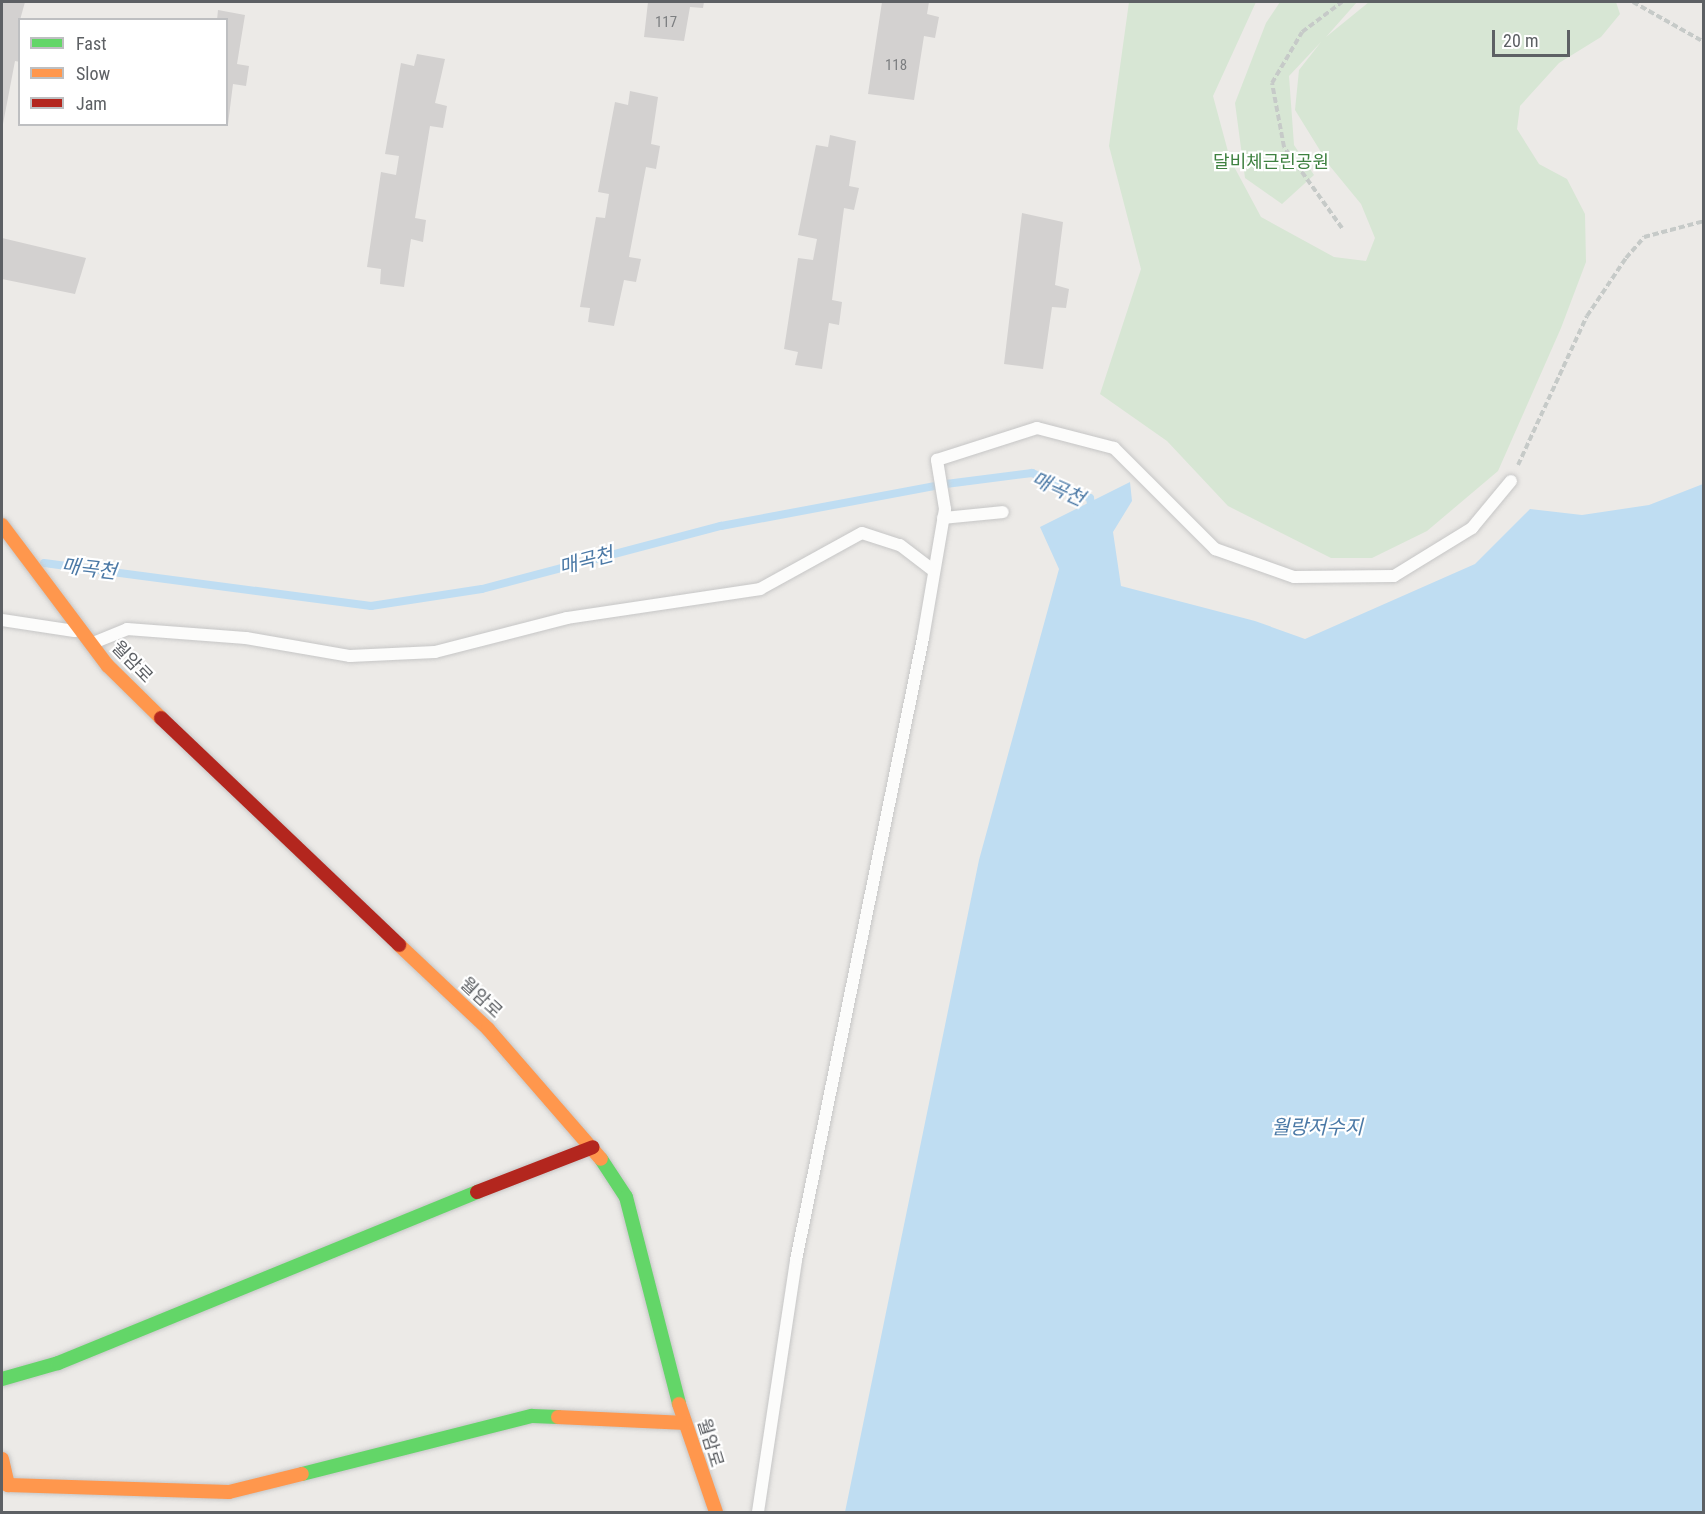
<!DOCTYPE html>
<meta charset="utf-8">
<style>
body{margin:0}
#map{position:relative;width:1705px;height:1514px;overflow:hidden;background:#eceae7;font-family:"Roboto Condensed","Noto Sans KR",sans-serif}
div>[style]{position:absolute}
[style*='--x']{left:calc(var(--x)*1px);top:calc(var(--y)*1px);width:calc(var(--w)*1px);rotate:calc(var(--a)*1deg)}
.green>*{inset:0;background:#d7e6d4}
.water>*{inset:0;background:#bfddf2}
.stream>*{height:8px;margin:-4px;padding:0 4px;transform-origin:4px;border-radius:4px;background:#bfddf2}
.building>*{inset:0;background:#d3d1d0}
.path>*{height:4px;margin-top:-2px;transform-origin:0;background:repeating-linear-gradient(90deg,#c6cac8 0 6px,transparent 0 9px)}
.roads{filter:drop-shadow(0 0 2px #c6c6c6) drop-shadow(0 0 2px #c6c6c6)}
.lane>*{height:12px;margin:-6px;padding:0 6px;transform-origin:6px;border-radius:6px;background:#fcfcfb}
.fast>*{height:14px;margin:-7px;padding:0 7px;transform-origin:7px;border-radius:7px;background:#63d668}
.slow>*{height:14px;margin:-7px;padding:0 7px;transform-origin:7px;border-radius:7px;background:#ff974d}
.jam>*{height:14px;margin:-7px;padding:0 7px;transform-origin:7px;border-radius:7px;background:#b3261e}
span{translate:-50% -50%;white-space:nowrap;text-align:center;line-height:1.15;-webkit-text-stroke:4.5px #fff;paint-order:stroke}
.number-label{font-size:15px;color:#7c7e80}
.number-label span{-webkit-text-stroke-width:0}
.park-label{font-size:18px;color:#3e8140}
.street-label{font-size:18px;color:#5d6064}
.water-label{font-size:20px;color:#4b79a6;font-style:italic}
.frame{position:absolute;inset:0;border:3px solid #5d6064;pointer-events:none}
.legend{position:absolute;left:18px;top:18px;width:210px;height:108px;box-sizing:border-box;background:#fff;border:2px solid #bebfc1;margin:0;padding:8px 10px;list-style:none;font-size:18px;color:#5d6064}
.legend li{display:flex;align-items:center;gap:12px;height:30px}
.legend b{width:30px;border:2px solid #bebfc1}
.scale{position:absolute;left:1492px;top:30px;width:78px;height:27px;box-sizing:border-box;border:3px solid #5d6064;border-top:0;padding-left:8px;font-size:18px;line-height:21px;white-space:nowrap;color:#5d6064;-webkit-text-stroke:4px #fff;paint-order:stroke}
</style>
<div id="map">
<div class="green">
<i style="clip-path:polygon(1129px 2px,1256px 2px,1213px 96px,1230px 159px,1261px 217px,1334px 257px,1366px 261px,1375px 238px,1361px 204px,1329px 165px,1295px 110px,1299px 70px,1321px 42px,1289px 76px,1294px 145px,1314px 175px,1282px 204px,1245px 178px,1235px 103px,1266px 23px,1280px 2px,1357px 2px,1326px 37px,1369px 2px,1616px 2px,1620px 14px,1601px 37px,1559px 63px,1520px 106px,1517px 129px,1539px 164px,1567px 179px,1585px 214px,1586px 262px,1561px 328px,1498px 471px,1427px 531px,1372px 558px,1331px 558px,1228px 506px,1167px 441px,1100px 394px,1141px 269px,1109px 146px)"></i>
</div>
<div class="water">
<i style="clip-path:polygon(1130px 482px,1132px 501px,1113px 532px,1121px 586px,1255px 621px,1305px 639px,1475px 564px,1530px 509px,1582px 515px,1649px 505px,1703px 484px,1703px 1512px,845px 1512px,979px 860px,1059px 569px,1040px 527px)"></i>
</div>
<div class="stream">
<i style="--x:44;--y:563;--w:330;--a:7.5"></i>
<i style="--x:371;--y:606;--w:112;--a:-8.7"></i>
<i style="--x:482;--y:589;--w:247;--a:-14.8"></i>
<i style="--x:721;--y:526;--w:229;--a:-10.6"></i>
<i style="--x:946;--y:484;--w:87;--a:-7.3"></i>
<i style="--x:1032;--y:473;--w:63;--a:23.3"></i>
<i style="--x:1090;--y:498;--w:12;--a:81"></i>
</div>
<div class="building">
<i style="clip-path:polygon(2px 2px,25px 2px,20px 20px,20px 62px,15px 61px,3px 124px)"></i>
<i style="clip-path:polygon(648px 2px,704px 2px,703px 8px,690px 7px,684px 41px,644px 37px)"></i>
<i style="clip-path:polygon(882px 2px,929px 2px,927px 14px,939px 17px,935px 38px,924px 36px,914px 100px,868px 94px)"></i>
<i style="clip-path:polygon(218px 10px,245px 15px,237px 64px,249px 66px,246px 86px,233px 84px,228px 124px,226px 20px,217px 20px)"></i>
<i style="clip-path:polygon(417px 54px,445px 59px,435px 103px,447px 106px,443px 128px,430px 126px,415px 218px,426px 220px,423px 242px,411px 239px,404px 287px,380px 284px,381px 269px,367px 267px,381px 172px,396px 175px,399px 156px,385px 154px,401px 63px,414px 66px)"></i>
<i style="clip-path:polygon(630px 91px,658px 97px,651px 144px,660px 146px,656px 169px,646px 167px,629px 257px,641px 259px,636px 282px,624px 280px,614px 326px,588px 322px,590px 308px,580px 307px,596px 217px,605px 218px,609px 194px,598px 192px,615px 102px,628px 105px)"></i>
<i style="clip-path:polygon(830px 135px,856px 141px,849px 186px,859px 188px,854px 210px,844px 208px,832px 300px,842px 302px,839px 325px,829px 323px,822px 369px,795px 365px,798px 352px,784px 349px,798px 258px,813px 260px,817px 239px,798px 235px,816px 145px,828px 147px)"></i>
<i style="clip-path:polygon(1022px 213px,1063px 222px,1055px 285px,1069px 289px,1066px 308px,1052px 307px,1043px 369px,1004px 364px)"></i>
<i style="clip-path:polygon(2px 238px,86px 258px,75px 294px,2px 279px)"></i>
</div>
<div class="path">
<i style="--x:1633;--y:2;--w:81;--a:29.4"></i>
<i style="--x:1342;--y:228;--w:100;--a:-125.6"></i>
<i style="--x:1284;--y:147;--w:65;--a:-100.6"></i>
<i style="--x:1272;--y:83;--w:59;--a:-59.5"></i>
<i style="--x:1302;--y:32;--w:50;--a:-36.9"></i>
<i style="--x:1518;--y:465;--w:164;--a:-65.2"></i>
<i style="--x:1587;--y:316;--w:70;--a:-56.1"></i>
<i style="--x:1626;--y:258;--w:28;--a:-49"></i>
<i style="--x:1644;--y:237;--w:62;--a:-14.9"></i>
</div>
<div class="roads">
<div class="lane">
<i style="--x:943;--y:518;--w:60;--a:-5.7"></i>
<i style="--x:2;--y:620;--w:73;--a:8.7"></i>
<i style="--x:93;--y:643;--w:37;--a:-22"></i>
<i style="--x:127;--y:629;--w:119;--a:4.3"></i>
<i style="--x:246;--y:638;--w:106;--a:9.8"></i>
<i style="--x:350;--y:656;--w:85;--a:-2.7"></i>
<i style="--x:435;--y:652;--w:136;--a:-14.4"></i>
<i style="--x:567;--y:618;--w:195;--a:-8.5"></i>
<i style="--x:760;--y:589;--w:116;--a:-28.8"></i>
<i style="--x:862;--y:533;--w:40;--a:18"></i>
<i style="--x:900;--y:545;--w:43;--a:37.4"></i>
<i style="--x:758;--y:1512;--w:255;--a:-81.4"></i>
<i style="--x:796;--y:1260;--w:635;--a:-78.46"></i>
<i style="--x:923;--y:638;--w:131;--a:-80.3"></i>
<i style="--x:945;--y:509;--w:50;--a:-99.3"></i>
<i style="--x:937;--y:460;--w:105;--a:-17.7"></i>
<i style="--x:1037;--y:428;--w:80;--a:14.6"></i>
<i style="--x:1114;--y:448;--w:143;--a:45"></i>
<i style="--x:1215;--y:549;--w:84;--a:19.5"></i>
<i style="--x:1294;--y:577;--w:100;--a:-0.6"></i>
<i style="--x:1394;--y:576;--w:92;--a:-31.6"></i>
<i style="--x:1472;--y:528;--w:61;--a:-50.3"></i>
</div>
<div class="fast">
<i style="--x:601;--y:1159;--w:45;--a:56.7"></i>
<i style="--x:626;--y:1197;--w:214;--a:75.6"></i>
<i style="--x:2;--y:1379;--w:58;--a:-15.9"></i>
<i style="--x:58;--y:1363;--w:453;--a:-22.2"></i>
<i style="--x:302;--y:1474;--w:237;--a:-14.2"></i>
<i style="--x:532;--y:1416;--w:26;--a:2"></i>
</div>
<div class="slow">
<i style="--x:2;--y:525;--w:176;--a:53.1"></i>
<i style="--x:108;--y:666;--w:74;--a:44.5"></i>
<i style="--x:399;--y:945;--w:122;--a:43.3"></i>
<i style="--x:488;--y:1029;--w:172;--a:49"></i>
<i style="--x:679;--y:1404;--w:114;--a:71.1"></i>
<i style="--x:558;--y:1417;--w:127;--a:2.7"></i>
<i style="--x:2;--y:1459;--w:27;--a:77"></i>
<i style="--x:8;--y:1485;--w:221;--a:1.8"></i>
<i style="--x:229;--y:1492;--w:75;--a:-13.9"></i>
</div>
<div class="jam">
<i style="--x:161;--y:718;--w:329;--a:43.6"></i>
<i style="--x:477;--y:1192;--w:124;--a:-21.2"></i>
</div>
</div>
<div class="number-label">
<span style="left:666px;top:23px">117</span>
<span style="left:896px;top:66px">118</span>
</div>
<div class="park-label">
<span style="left:1271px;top:162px">달비체근린공원</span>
</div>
<div class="street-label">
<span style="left:132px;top:662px;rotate:46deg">월암로</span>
<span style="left:481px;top:998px;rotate:43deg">월암로</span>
<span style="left:710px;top:1443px;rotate:73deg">월암로</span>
</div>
<div class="water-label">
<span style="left:1058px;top:489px;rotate:24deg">매곡천</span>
<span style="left:586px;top:561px;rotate:-15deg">매곡천</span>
<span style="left:89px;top:569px;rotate:7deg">매곡천</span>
<span style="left:1317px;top:1127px">월랑저수지</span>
</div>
<div class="frame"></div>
<ul class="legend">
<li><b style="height:8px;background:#63d668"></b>Fast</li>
<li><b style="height:8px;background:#ff974d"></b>Slow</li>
<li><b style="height:8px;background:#b3261e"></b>Jam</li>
</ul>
<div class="scale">20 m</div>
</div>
